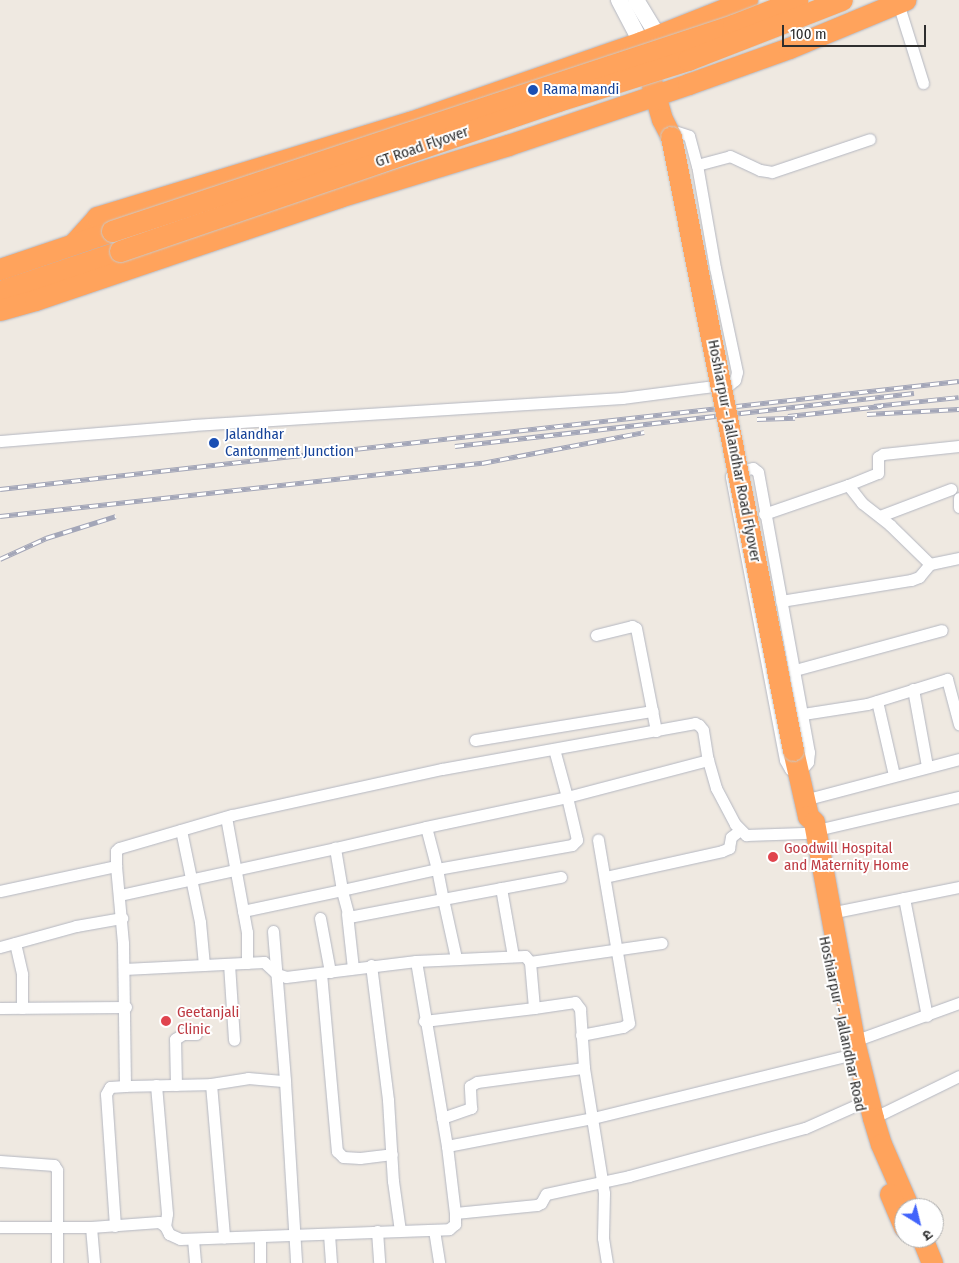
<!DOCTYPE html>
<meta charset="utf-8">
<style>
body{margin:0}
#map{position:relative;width:959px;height:1263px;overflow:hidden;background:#efe9e1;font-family:"Fira Sans Condensed","Noto Sans Devanagari",sans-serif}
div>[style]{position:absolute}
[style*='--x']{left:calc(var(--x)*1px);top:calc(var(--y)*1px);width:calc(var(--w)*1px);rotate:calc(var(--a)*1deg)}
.roads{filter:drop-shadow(0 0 1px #b4b7c1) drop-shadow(0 0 1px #b4b7c1)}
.street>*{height:11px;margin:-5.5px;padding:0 5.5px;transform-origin:5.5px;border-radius:5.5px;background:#fff}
.secondary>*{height:16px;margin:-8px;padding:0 8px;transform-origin:8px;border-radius:8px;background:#fff}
.highway>*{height:21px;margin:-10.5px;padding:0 10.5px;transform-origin:10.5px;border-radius:10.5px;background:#ffa35c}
.rail>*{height:5px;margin-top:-2.5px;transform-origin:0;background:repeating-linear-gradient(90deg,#fff 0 9px,#a3a6b8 0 18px);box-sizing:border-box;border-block:1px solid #a3a6b8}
.bridges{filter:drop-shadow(0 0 1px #c9c9c9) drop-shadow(0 0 1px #c9c9c9)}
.highway-bridge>*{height:21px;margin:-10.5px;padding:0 10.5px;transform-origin:10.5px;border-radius:10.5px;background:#ffa35c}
.dots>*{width:14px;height:14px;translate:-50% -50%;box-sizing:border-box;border:2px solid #fff;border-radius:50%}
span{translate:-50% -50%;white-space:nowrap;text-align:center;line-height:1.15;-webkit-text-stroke:4px #fff;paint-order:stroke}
.transit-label{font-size:15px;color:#164399}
.left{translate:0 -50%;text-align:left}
.street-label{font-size:15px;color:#2e2e2e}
.health-label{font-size:15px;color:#be3a42}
.north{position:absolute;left:894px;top:1198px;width:50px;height:50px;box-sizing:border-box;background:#fff;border:1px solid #ababab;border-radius:50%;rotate:144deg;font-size:14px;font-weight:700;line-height:20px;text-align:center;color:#2e2e2e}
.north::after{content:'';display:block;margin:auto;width:18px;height:22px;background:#4264fb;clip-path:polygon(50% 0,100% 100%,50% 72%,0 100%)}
.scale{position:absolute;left:782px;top:25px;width:144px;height:22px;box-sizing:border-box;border:2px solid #2e2e2e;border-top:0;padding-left:6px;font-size:15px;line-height:18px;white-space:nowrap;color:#2e2e2e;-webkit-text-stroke:4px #fff;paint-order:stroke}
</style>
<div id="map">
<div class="roads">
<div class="street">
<i style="--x:898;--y:3;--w:84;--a:72.6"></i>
<i style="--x:668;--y:129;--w:22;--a:18"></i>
<i style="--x:689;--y:136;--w:30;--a:75"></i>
<i style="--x:0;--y:441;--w:194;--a:-4.7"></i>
<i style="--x:193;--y:425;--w:430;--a:-3.6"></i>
<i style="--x:622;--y:398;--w:109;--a:-7.4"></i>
<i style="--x:730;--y:384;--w:6;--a:-39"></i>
<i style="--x:735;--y:380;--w:8;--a:-76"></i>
<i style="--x:737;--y:372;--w:106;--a:-101.9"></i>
<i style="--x:715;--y:268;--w:105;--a:-99.9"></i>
<i style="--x:697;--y:165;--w:34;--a:-15"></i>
<i style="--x:730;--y:156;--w:33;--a:25"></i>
<i style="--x:760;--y:170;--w:12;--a:9"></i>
<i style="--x:772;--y:172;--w:103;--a:-18.6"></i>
<i style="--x:753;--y:468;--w:6;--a:39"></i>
<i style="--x:758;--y:472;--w:285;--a:79.7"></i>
<i style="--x:809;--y:752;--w:10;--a:96"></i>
<i style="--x:808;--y:762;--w:16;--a:130"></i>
<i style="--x:798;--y:774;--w:9;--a:-148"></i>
<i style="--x:790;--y:769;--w:10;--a:-119"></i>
<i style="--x:785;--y:760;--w:289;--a:-100.8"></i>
<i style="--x:731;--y:476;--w:6;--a:-51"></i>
<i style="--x:735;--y:471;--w:18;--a:-9"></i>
<i style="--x:848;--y:485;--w:32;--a:-22"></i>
<i style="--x:878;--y:473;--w:16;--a:-90"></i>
<i style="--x:878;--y:457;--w:6;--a:-31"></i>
<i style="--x:883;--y:454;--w:76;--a:-6"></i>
<i style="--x:959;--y:498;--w:9;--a:90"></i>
<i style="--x:764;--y:514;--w:89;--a:-19"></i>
<i style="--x:848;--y:485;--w:23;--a:52"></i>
<i style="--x:862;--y:503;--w:36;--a:38"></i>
<i style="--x:890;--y:525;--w:56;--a:44.3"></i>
<i style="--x:930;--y:564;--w:30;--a:-12"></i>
<i style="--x:880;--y:516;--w:76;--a:-20.8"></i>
<i style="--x:781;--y:601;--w:132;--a:-9.2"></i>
<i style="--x:911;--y:580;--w:9;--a:-21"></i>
<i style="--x:919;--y:577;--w:17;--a:-50"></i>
<i style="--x:596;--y:635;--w:37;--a:-14"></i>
<i style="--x:632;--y:626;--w:4;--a:27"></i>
<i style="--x:636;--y:628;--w:105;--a:79"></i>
<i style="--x:795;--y:670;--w:152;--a:-15.2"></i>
<i style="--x:913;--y:689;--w:78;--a:79.7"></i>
<i style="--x:877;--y:701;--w:76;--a:77.1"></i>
<i style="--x:803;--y:714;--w:65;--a:-8.9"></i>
<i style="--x:867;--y:704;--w:84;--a:-17.4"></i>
<i style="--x:947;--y:679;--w:47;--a:75.1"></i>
<i style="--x:475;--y:740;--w:180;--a:-9.3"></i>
<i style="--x:554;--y:749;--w:50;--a:74.8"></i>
<i style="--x:567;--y:797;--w:146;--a:-14.7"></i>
<i style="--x:804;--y:800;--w:160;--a:-14.8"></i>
<i style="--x:226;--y:817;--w:117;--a:79.7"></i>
<i style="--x:247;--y:932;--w:31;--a:90"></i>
<i style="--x:181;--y:830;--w:94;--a:78.3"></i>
<i style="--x:200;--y:922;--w:43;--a:84.7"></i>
<i style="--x:116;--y:866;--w:77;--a:84.8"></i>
<i style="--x:123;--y:943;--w:143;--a:89.2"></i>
<i style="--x:125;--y:1086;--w:86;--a:-1.3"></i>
<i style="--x:211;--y:1084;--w:154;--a:85.1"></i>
<i style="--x:605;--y:877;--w:120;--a:-12.5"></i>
<i style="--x:722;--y:851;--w:8;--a:-23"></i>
<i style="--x:729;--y:848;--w:11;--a:-80"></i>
<i style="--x:731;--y:837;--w:11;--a:-38"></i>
<i style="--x:501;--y:888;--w:69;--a:80"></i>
<i style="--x:0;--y:891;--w:119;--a:-12.2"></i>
<i style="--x:116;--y:866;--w:15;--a:-90"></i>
<i style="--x:116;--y:851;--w:4;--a:-45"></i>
<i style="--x:119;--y:848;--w:118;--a:-16.3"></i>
<i style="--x:232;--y:815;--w:215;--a:-12.4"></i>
<i style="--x:442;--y:769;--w:257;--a:-10.3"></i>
<i style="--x:695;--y:723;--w:4;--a:27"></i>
<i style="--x:699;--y:725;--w:6;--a:51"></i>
<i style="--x:703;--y:730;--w:30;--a:81"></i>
<i style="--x:708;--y:760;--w:29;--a:74"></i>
<i style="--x:716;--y:788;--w:41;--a:62.2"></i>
<i style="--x:735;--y:824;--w:16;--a:45"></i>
<i style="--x:746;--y:835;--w:58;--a:-2"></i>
<i style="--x:804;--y:833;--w:159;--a:-13.1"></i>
<i style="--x:120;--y:895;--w:220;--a:-12.3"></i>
<i style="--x:335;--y:848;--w:93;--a:-13"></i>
<i style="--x:426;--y:827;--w:144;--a:-12"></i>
<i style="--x:567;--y:797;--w:44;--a:76.9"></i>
<i style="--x:577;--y:840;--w:7;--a:135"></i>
<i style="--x:572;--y:845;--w:137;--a:169.9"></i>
<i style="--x:437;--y:869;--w:43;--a:-104.7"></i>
<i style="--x:904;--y:898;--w:120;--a:79"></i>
<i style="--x:243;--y:911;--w:101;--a:-12"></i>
<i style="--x:342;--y:890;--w:97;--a:-12.5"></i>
<i style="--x:437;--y:869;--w:31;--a:79"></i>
<i style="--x:443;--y:899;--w:96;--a:169.2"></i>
<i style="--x:349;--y:917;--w:28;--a:-105"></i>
<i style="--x:342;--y:890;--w:43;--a:-99.5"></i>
<i style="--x:830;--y:913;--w:132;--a:-11.4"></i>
<i style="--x:347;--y:914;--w:54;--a:83.7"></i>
<i style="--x:320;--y:918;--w:55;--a:79.5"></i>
<i style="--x:273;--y:931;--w:150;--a:85.4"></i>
<i style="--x:15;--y:943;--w:32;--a:77"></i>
<i style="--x:22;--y:974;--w:34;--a:90"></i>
<i style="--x:0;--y:947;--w:79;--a:-15.4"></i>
<i style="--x:76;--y:926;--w:47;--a:-9.9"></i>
<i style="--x:456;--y:958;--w:60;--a:-102.4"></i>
<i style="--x:443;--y:899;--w:120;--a:-10.6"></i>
<i style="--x:416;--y:961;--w:188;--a:80.5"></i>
<i style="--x:447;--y:1146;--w:67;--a:83.2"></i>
<i style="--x:530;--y:962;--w:133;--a:-8.2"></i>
<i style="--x:229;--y:964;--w:76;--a:86.2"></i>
<i style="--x:371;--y:965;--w:136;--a:82.8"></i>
<i style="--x:388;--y:1100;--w:81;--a:86.5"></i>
<i style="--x:393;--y:1181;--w:50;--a:82"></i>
<i style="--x:124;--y:969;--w:140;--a:-2.9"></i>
<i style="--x:264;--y:962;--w:18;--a:43"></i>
<i style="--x:277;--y:974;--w:9;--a:18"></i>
<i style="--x:286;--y:977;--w:131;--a:-7"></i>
<i style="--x:416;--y:961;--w:109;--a:-2.6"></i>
<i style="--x:525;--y:956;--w:8;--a:50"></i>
<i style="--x:530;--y:962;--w:46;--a:85"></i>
<i style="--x:534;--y:1008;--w:41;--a:-8.3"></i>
<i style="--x:575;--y:1002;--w:9;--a:54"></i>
<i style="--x:580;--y:1009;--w:59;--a:86.1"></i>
<i style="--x:584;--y:1068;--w:127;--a:80.9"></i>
<i style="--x:604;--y:1193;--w:45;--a:91.3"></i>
<i style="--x:603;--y:1238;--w:25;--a:81"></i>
<i style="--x:321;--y:973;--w:179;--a:84.9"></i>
<i style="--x:337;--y:1151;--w:8;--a:45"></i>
<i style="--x:343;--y:1157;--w:17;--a:3"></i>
<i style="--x:360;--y:1158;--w:32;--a:-7"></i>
<i style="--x:0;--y:1008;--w:126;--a:-0.5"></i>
<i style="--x:424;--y:1021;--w:111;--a:-6.7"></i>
<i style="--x:581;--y:1035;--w:43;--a:-10.8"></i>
<i style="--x:623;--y:1027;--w:7;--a:-34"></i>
<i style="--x:629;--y:1023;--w:186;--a:-99.6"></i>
<i style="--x:854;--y:1041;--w:112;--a:-19.9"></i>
<i style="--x:211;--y:1084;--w:37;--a:-9"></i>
<i style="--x:248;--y:1078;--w:37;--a:5"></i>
<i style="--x:285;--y:1081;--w:182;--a:86.5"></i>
<i style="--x:156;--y:1085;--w:129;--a:85.1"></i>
<i style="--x:167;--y:1214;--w:12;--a:99"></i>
<i style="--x:176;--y:1085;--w:46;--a:-91.2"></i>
<i style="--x:175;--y:1039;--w:9;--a:-32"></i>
<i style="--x:183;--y:1034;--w:13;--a:0"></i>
<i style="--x:442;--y:1118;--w:31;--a:-19"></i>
<i style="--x:471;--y:1108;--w:22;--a:-93"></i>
<i style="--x:470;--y:1086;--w:8;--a:-30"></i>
<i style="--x:477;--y:1082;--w:108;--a:-7.5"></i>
<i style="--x:873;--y:1118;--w:96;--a:-26"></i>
<i style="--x:447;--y:1146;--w:149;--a:-10.9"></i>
<i style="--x:593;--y:1118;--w:260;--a:-13.8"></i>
<i style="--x:0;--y:1161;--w:54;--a:4.2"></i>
<i style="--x:54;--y:1165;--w:6;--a:59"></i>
<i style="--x:57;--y:1170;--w:57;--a:90"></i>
<i style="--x:57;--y:1227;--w:34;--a:0"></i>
<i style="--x:91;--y:1227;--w:68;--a:-4.2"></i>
<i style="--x:159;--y:1222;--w:7;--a:34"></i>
<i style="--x:165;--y:1226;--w:9;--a:63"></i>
<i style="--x:169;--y:1234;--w:12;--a:24"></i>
<i style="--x:180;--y:1239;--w:269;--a:-2.1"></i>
<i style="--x:449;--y:1229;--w:8;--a:-40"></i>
<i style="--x:455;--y:1224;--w:11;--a:-90"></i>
<i style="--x:455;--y:1213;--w:82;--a:-5.6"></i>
<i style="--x:537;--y:1205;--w:4;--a:-27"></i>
<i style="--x:541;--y:1203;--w:10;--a:-61"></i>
<i style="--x:546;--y:1194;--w:85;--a:-12.2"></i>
<i style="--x:629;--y:1176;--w:182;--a:-15.3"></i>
<i style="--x:805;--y:1128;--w:59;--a:-24"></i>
<i style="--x:115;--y:1226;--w:132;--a:-93.9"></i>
<i style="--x:106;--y:1094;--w:8;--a:-60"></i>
<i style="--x:110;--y:1087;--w:15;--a:-4"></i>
<i style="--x:0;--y:1227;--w:57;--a:0"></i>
<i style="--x:57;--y:1227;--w:36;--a:90"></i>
<i style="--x:91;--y:1227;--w:36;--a:85"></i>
<i style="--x:434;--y:1230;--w:33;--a:81"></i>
<i style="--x:377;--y:1231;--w:32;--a:86"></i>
<i style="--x:329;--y:1234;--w:29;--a:86"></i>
<i style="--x:260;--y:1237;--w:26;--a:90"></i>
<i style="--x:193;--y:1239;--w:24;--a:85"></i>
</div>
<div class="secondary">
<i style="--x:619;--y:0;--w:47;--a:62.4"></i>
<i style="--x:636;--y:0;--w:42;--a:58.6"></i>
</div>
<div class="highway">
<i style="--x:651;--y:81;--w:40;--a:74"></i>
<i style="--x:662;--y:119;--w:20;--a:63"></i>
<i style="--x:73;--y:244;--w:36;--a:-48"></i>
<i style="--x:97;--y:217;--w:327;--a:-16.9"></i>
<i style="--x:410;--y:122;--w:244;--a:-19.1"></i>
<i style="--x:641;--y:42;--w:114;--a:-21.6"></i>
<i style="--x:0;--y:269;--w:118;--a:-18.7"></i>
<i style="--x:0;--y:291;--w:126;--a:-18.4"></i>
<i style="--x:0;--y:310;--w:36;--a:-16"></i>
<i style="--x:35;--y:300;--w:321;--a:-18.7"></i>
<i style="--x:339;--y:197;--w:177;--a:-17.1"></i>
<i style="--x:508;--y:145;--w:190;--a:-18.7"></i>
<i style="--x:688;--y:84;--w:107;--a:-19.6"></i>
<i style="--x:789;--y:48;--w:126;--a:-22.5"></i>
<i style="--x:793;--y:750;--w:68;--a:77.2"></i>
<i style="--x:808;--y:816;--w:8;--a:45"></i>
<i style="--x:814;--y:822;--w:223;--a:79.6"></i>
<i style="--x:854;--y:1041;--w:79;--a:76.1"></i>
<i style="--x:873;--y:1118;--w:27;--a:73"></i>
<i style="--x:881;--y:1144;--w:70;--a:66.4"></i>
<i style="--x:890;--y:1194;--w:36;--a:67"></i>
<i style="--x:922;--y:1238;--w:27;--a:68"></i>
</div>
</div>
<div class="rail">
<i style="--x:874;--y:406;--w:85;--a:-6"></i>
<i style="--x:867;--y:414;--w:92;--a:-3.1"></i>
<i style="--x:788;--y:416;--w:94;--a:-6.1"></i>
<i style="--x:757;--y:419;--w:38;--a:-2"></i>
<i style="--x:455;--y:446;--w:462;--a:-6.6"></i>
<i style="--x:0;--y:489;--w:965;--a:-6.43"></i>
<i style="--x:0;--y:516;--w:485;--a:-6.3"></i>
<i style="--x:482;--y:463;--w:165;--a:-10.8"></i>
<i style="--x:0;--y:559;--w:51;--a:-24.5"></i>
<i style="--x:46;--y:538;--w:73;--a:-17.4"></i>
</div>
<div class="bridges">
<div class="highway-bridge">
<i style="--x:671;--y:137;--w:625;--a:78.74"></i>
<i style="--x:112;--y:231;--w:654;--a:-18.35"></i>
<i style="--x:733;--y:25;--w:69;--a:-21.3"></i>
<i style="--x:120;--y:251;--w:463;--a:-18.9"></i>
<i style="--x:558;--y:101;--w:136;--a:-17.5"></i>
<i style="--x:688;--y:60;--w:165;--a:-21.3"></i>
</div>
</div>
<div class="dots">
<i style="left:533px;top:90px;background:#1a4fb4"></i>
<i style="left:214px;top:443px;background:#1a4fb4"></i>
<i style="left:773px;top:857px;background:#e0444e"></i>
<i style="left:166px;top:1021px;background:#e0444e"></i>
</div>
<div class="transit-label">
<span class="left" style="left:543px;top:90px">Rama mandi</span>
<span class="left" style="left:225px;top:443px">Jalandhar<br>Cantonment Junction</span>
</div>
<div class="street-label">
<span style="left:422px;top:147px;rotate:-19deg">GT Road Flyover</span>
<span style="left:734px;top:451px;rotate:79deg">Hoshiarpur - Jallandhar Road Flyover</span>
<span style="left:842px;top:1024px;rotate:78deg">Hoshiarpur - Jallandhar Road</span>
</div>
<div class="health-label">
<span class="left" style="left:784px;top:857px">Goodwill Hospital<br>and Maternity Home</span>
<span class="left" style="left:177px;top:1021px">Geetanjali<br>Clinic</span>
</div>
<div class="north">उ</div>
<div class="scale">100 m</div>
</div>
